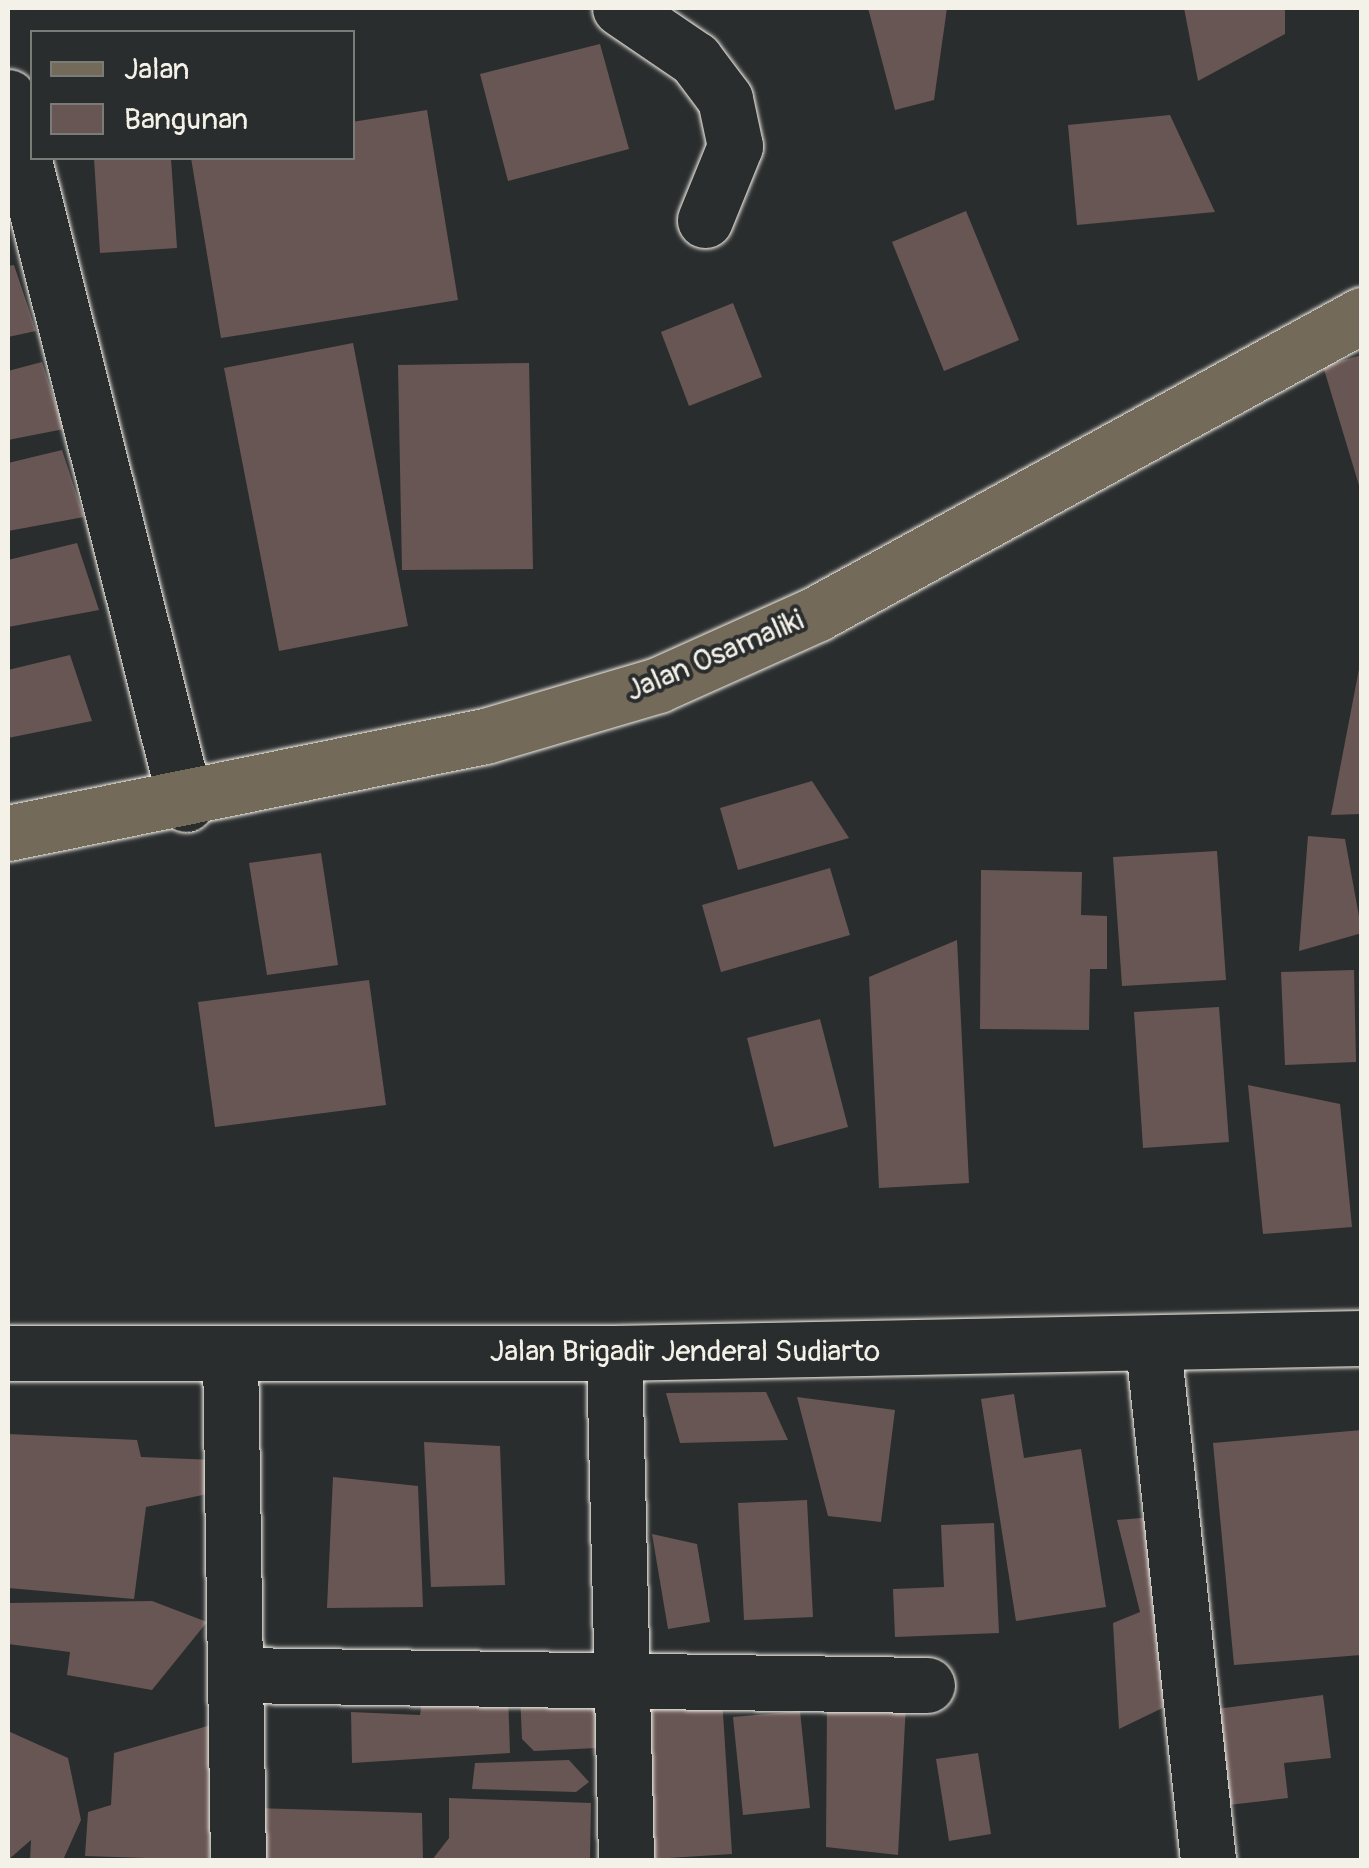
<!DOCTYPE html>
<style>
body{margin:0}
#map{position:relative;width:1369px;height:1868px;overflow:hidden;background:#2a2d2e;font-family:Pangolin,sans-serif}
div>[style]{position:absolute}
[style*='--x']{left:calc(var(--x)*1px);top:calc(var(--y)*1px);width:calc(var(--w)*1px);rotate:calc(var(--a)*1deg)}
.building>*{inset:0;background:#685654}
.roads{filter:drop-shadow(0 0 2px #f4f1e8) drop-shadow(0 0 2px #f4f1e8)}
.minor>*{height:55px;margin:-27.5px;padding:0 27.5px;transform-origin:27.5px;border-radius:27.5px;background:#2a2d2e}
.tertiary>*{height:55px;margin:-27.5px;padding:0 27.5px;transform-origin:27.5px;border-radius:27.5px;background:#2a2d2e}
.primary>*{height:55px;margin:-27.5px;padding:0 27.5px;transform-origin:27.5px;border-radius:27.5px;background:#746a5a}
span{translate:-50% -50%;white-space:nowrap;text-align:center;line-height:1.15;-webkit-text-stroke:8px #2a2d2e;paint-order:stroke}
.street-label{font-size:30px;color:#f4f1e8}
.frame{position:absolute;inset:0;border:10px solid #f4f1e8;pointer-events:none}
.legend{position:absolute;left:30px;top:30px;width:325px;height:130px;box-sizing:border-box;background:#2a2d2e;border:2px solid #7b7b78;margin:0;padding:12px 18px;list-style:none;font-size:30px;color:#f4f1e8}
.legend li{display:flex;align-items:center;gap:20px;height:50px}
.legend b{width:50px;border:2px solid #7b7b78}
</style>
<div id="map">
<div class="building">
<i style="clip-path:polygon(868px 8px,947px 8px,934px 100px,895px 110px)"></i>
<i style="clip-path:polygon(1184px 8px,1285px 8px,1285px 34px,1198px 81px)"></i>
<i style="clip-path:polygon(600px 44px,629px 149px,508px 181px,480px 74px)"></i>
<i style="clip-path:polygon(427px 110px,458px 300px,221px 338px,191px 158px,352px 158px,352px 122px)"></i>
<i style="clip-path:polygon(1170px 115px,1215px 212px,1077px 225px,1068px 125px)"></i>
<i style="clip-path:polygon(94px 158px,171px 158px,177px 248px,100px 253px)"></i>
<i style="clip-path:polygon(966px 211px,1019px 340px,944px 371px,892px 242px)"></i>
<i style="clip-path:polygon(14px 265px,36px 331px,8px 337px,8px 266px)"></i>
<i style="clip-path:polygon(733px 303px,762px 377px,689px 406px,661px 332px)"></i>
<i style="clip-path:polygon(353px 343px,408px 626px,279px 651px,224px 368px)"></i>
<i style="clip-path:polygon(1362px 355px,1362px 492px,1361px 492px,1323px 366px)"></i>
<i style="clip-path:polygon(42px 362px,64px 429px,8px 440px,8px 371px)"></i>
<i style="clip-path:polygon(529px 363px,533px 569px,402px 570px,398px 365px)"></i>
<i style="clip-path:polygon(62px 450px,84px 517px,8px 531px,8px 463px)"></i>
<i style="clip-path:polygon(77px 543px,99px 610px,8px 627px,8px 560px)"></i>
<i style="clip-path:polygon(70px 655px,92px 721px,8px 738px,8px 670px)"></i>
<i style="clip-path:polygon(1360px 664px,1362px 814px,1331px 815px)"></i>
<i style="clip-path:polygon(812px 781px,849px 838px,738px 870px,720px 808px)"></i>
<i style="clip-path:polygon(1308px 836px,1345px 839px,1362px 933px,1299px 951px)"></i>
<i style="clip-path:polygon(1217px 851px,1226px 980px,1122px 986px,1113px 857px)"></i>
<i style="clip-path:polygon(321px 853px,338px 965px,267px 975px,249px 863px)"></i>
<i style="clip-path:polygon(830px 868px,850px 935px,721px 972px,702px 905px)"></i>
<i style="clip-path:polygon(981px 870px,1082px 872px,1081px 915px,1107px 916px,1107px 969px,1090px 969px,1089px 1030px,980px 1029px)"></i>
<i style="clip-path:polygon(957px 940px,969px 1183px,879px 1188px,869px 977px)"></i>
<i style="clip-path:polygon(1354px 970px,1356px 1062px,1285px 1065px,1281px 972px)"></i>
<i style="clip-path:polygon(369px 980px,386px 1105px,215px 1127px,198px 1002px)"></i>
<i style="clip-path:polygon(1219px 1007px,1229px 1142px,1143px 1148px,1134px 1012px)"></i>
<i style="clip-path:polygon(820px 1019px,848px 1127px,774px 1147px,747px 1038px)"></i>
<i style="clip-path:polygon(1248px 1085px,1340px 1104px,1352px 1227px,1263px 1234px)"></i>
<i style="clip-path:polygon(766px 1392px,788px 1440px,680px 1443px,666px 1393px)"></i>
<i style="clip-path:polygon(1014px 1394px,1024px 1458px,1081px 1449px,1106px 1607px,1016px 1621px,981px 1399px)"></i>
<i style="clip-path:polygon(797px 1397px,895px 1410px,881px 1522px,828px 1516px)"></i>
<i style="clip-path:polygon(1362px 1430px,1361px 1655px,1234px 1665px,1213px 1443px)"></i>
<i style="clip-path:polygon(8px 1434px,137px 1440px,141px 1457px,215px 1460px,212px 1493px,146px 1507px,134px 1599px,8px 1588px)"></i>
<i style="clip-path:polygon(424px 1442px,500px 1446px,505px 1585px,431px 1587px)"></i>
<i style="clip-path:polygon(333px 1477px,418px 1486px,423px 1607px,327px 1608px)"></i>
<i style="clip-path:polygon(807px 1500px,813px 1617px,744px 1620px,738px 1503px)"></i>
<i style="clip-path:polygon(1153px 1517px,1175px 1702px,1119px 1729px,1113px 1623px,1140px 1612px,1117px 1520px)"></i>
<i style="clip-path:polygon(994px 1523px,999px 1633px,895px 1637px,893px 1589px,944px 1587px,941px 1525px)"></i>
<i style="clip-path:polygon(652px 1534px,697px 1544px,710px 1622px,668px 1629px)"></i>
<i style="clip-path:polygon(152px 1601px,207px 1622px,152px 1690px,67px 1675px,70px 1652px,8px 1644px,8px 1603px)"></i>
<i style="clip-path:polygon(599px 1690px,597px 1748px,534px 1751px,522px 1739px,520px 1694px)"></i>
<i style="clip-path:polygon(423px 1692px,508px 1694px,510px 1753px,352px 1763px,351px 1712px,420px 1715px)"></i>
<i style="clip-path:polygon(1323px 1695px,1331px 1758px,1284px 1763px,1288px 1798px,1220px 1806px,1209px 1710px)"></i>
<i style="clip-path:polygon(722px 1698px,732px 1854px,653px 1859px,642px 1703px)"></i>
<i style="clip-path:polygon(906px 1704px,898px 1855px,826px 1847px,827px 1705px)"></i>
<i style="clip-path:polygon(800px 1711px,810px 1808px,743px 1815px,733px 1717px)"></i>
<i style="clip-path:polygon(218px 1723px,209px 1860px,85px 1856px,88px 1812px,111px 1805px,114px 1753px)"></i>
<i style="clip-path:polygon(8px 1731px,68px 1758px,81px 1820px,63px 1860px,30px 1860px,31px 1840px,8px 1860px)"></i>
<i style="clip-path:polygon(978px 1753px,991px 1834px,949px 1841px,936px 1759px)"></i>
<i style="clip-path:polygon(569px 1760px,589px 1782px,576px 1792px,472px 1789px,475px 1763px)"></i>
<i style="clip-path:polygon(449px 1798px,591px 1803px,590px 1860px,432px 1860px,449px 1838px)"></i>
<i style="clip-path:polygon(252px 1808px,422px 1813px,423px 1860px,260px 1860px)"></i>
</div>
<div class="roads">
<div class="minor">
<i style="--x:620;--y:8;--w:91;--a:34.2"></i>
<i style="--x:695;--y:59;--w:50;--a:53.1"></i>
<i style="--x:725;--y:99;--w:48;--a:78"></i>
<i style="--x:735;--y:146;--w:80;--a:112.1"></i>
<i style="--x:8;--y:97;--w:729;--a:75.87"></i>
<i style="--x:1153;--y:1346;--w:517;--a:83.89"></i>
<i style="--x:230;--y:1353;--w:507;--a:89.1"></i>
<i style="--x:614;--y:1353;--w:507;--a:88.64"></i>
<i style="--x:237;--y:1675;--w:690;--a:0.83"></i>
</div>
<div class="tertiary">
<i style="--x:8;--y:1353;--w:606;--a:0"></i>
<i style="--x:614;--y:1353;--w:748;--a:-1.15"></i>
</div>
<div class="primary">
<i style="--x:8;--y:833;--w:487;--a:-11.5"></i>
<i style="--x:485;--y:736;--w:180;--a:-16.4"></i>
<i style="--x:658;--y:685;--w:173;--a:-24.2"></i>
<i style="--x:816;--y:614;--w:623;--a:-28.71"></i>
</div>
</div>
<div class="street-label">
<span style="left:715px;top:656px;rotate:-23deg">Jalan Osamaliki</span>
<span style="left:685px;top:1352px">Jalan Brigadir Jenderal Sudiarto</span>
</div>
<div class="frame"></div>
<ul class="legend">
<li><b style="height:12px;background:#746a5a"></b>Jalan</li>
<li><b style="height:28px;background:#685654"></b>Bangunan</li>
</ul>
</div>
